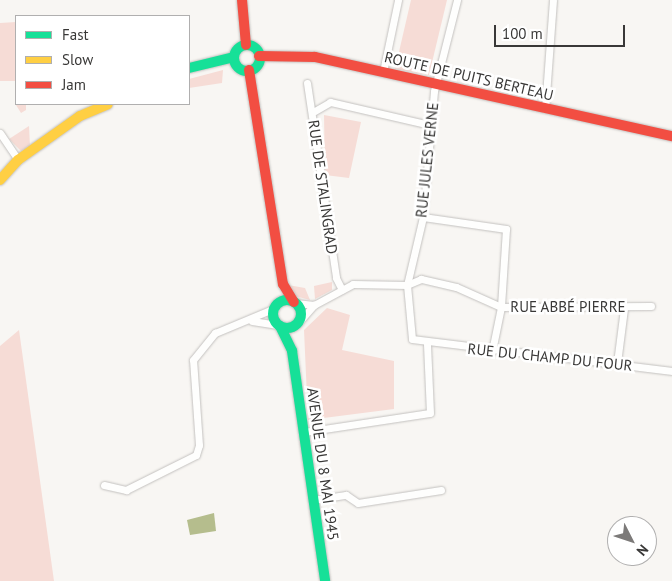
<!DOCTYPE html>
<meta charset="utf-8">
<style>
body{margin:0}
#map{position:relative;width:672px;height:581px;overflow:hidden;background:#f8f6f3;font-family:"PT Sans",sans-serif}
div>[style]{position:absolute}
[style*='--x']{left:calc(var(--x)*1px);top:calc(var(--y)*1px);width:calc(var(--w)*1px);rotate:calc(var(--a)*1deg)}
.green>*{inset:0;background:#f6dcd6}
.water>*{inset:0;background:#b5bd8d}
.roads{filter:drop-shadow(0 0 1px #c3c1bf) drop-shadow(0 0 1px #c3c1bf)}
.street>*{height:7px;margin:-3.5px;padding:0 3.5px;transform-origin:3.5px;border-radius:3.5px;background:#fefefd}
.fast>*{height:10px;margin:-5px;padding:0 5px;transform-origin:5px;border-radius:5px;background:#16e098}
.fast>.ring{margin:-5px;padding:0;box-sizing:content-box;background:none;border:10px solid #16e098;border-radius:50%}
.slow>*{height:10px;margin:-5px;padding:0 5px;transform-origin:5px;border-radius:5px;background:#ffcf43}
.jam>*{height:10px;margin:-5px;padding:0 5px;transform-origin:5px;border-radius:5px;background:#f24e42}
span{translate:-50% -50%;white-space:nowrap;text-align:center;line-height:1.15;-webkit-text-stroke:5px #fff;paint-order:stroke}
.street-label{font-size:15px;color:#393837}
.legend{position:absolute;left:15px;top:15px;width:175px;height:90px;box-sizing:border-box;background:#fff;border:1px solid #b0afaf;margin:0;padding:6px 9px;list-style:none;font-size:15px;color:#393837}
.legend li{display:flex;align-items:center;gap:10px;height:25px}
.legend b{width:25px;border:1px solid #b0afaf}
.north{position:absolute;left:607px;top:516px;width:50px;height:50px;box-sizing:border-box;background:#fff;border:1px solid #b0afaf;border-radius:50%;rotate:131deg;font-size:14px;font-weight:700;line-height:20px;text-align:center;color:#393837}
.north::after{content:'';display:block;margin:auto;width:18px;height:22px;background:#7c7a79;clip-path:polygon(50% 0,100% 100%,50% 72%,0 100%)}
.scale{position:absolute;left:494px;top:25px;width:131px;height:22px;box-sizing:border-box;border:2px solid #393837;border-top:0;padding-left:6px;font-size:15px;line-height:18px;white-space:nowrap;color:#393837;-webkit-text-stroke:4px #fff;paint-order:stroke}
</style>
<div id="map">
<div class="green">
<i style="clip-path:polygon(411px 0,447px 0,429px 75px,395px 69px)"></i>
<i style="clip-path:polygon(16px 22px,16px 104px,26px 104px,26px 110px,21px 113px,16px 105px,16px 81px,0 81px,0 23px)"></i>
<i style="clip-path:polygon(223px 70px,222px 83px,189px 88px,189px 79px)"></i>
<i style="clip-path:polygon(324px 115px,361px 122px,349px 178px,325px 175px)"></i>
<i style="clip-path:polygon(29px 126px,30px 147px,21px 151px,9px 139px)"></i>
<i style="clip-path:polygon(332px 282px,332px 290px,315px 299px,314px 286px)"></i>
<i style="clip-path:polygon(288px 285px,305px 288px,310px 300px,295px 296px)"></i>
<i style="clip-path:polygon(327px 308px,350px 315px,342px 350px,394px 361px,394px 409px,308px 420px,304px 330px)"></i>
<i style="clip-path:polygon(19px 330px,54px 581px,0 581px,0 346px)"></i>
</div>
<div class="water">
<i style="clip-path:polygon(214px 513px,216px 531px,190px 535px,187px 520px)"></i>
</div>
<div class="roads">
<div class="street">
<i style="--x:383;--y:72;--w:74;--a:-78.2"></i>
<i style="--x:307;--y:83;--w:197;--a:81.5"></i>
<i style="--x:336;--y:278;--w:13;--a:63"></i>
<i style="--x:545;--y:109;--w:109;--a:-85.8"></i>
<i style="--x:313;--y:112;--w:20;--a:-30"></i>
<i style="--x:330;--y:102;--w:103;--a:13"></i>
<i style="--x:0;--y:133;--w:32;--a:56"></i>
<i style="--x:423;--y:217;--w:84;--a:8.2"></i>
<i style="--x:506;--y:229;--w:78;--a:93.7"></i>
<i style="--x:501;--y:307;--w:49;--a:-156"></i>
<i style="--x:456;--y:287;--w:36;--a:-167"></i>
<i style="--x:421;--y:279;--w:15;--a:157"></i>
<i style="--x:407;--y:285;--w:54;--a:84.7"></i>
<i style="--x:412;--y:339;--w:262;--a:7"></i>
<i style="--x:296;--y:303;--w:18;--a:6"></i>
<i style="--x:252;--y:321;--w:26;--a:9"></i>
<i style="--x:299;--y:322;--w:23;--a:-49"></i>
<i style="--x:314;--y:305;--w:44;--a:-28.3"></i>
<i style="--x:353;--y:284;--w:54;--a:1.1"></i>
<i style="--x:407;--y:285;--w:70;--a:-76.8"></i>
<i style="--x:423;--y:217;--w:126;--a:-85"></i>
<i style="--x:434;--y:91;--w:94;--a:-75.8"></i>
<i style="--x:492;--y:351;--w:45;--a:-78.4"></i>
<i style="--x:501;--y:307;--w:150;--a:-0.4"></i>
<i style="--x:617;--y:363;--w:55;--a:-82.7"></i>
<i style="--x:304;--y:432;--w:127;--a:-8.6"></i>
<i style="--x:430;--y:413;--w:70;--a:-92.5"></i>
<i style="--x:104;--y:485;--w:23;--a:13"></i>
<i style="--x:126;--y:490;--w:78;--a:-26.6"></i>
<i style="--x:196;--y:455;--w:10;--a:-73"></i>
<i style="--x:199;--y:445;--w:85;--a:-94"></i>
<i style="--x:193;--y:360;--w:35;--a:-51"></i>
<i style="--x:215;--y:333;--w:65;--a:-22.6"></i>
<i style="--x:313;--y:500;--w:33;--a:-9"></i>
<i style="--x:346;--y:495;--w:14;--a:34"></i>
<i style="--x:358;--y:503;--w:84;--a:-8.9"></i>
</div>
<div class="fast">
<i class="ring" style="left:234px;top:45px;width:16px;height:16px"></i>
<i style="--x:189;--y:68;--w:46;--a:-13.7"></i>
<i class="ring" style="left:273px;top:300px;width:18px;height:18px"></i>
<i style="--x:280;--y:326;--w:28;--a:64"></i>
<i style="--x:292;--y:351;--w:232;--a:81.8"></i>
</div>
<div class="slow">
<i style="--x:0;--y:180;--w:27;--a:-48"></i>
<i style="--x:18;--y:160;--w:76;--a:-35.4"></i>
<i style="--x:80;--y:116;--w:30;--a:-23"></i>
</div>
<div class="jam">
<i style="--x:242;--y:0;--w:45;--a:84.9"></i>
<i style="--x:259;--y:56;--w:56;--a:1"></i>
<i style="--x:315;--y:57;--w:366;--a:12.5"></i>
<i style="--x:249;--y:70;--w:217;--a:81"></i>
<i style="--x:283;--y:284;--w:21;--a:59"></i>
</div>
</div>
<div class="street-label">
<span style="left:469px;top:76px;rotate:13deg">ROUTE DE PUITS BERTEAU</span>
<span style="left:427px;top:160px;rotate:-84deg">RUE JULES VERNE</span>
<span style="left:323px;top:187px;rotate:82deg">RUE DE STALINGRAD</span>
<span style="left:568px;top:307px">RUE ABBÉ PIERRE</span>
<span style="left:550px;top:357px;rotate:6deg">RUE DU CHAMP DU FOUR</span>
<span style="left:323px;top:464px;rotate:82deg">AVENUE DU 8 MAI 1945</span>
</div>
<ul class="legend">
<li><b style="height:6px;background:#16e098"></b>Fast</li>
<li><b style="height:6px;background:#ffcf43"></b>Slow</li>
<li><b style="height:6px;background:#f24e42"></b>Jam</li>
</ul>
<div class="north">N</div>
<div class="scale">100 m</div>
</div>
